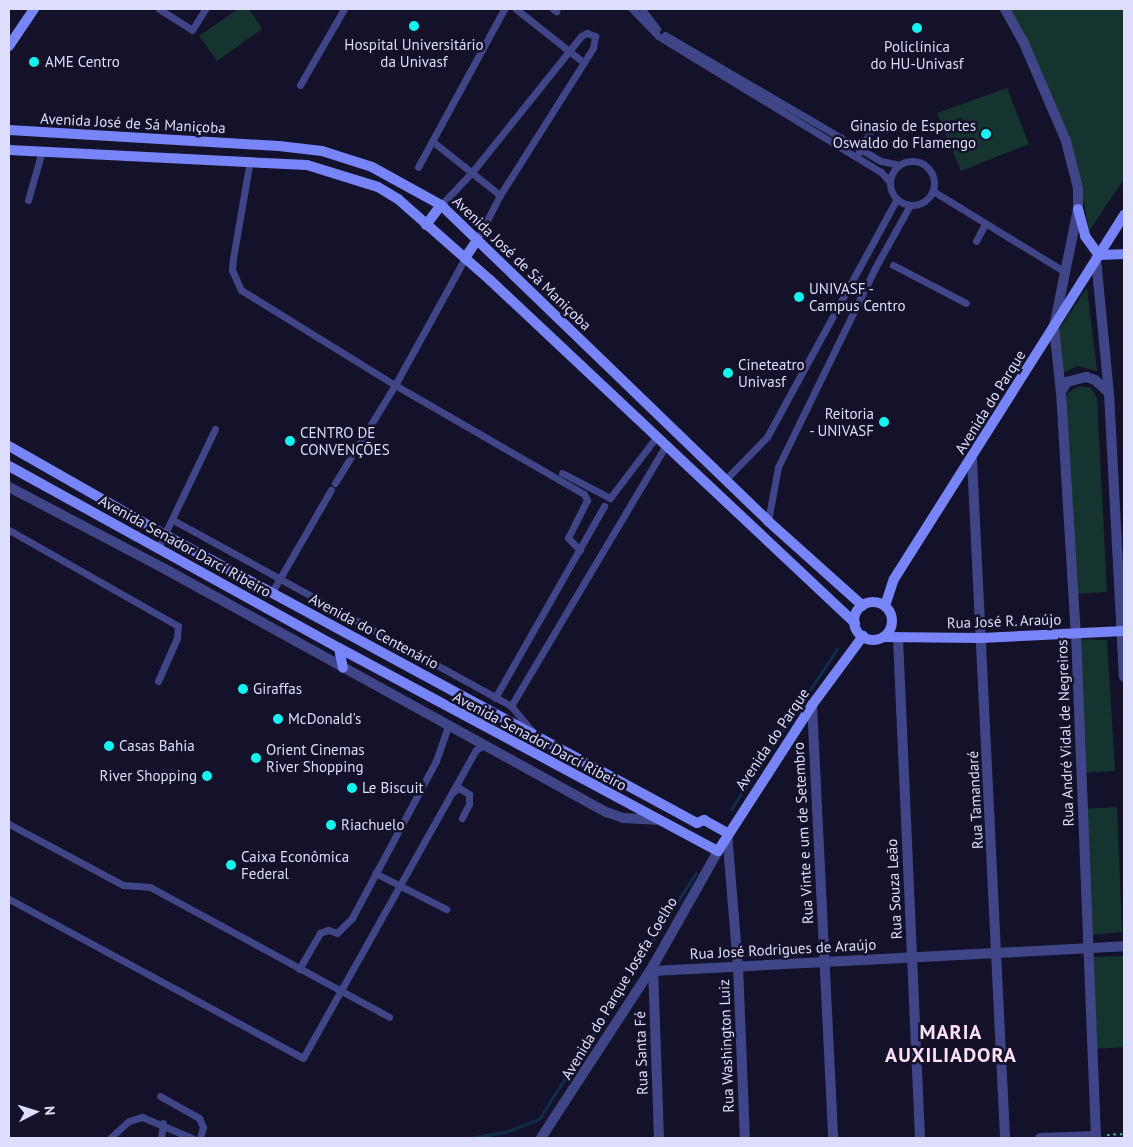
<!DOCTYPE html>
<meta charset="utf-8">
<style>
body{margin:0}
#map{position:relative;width:1133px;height:1147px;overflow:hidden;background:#13122a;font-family:"PT Sans",sans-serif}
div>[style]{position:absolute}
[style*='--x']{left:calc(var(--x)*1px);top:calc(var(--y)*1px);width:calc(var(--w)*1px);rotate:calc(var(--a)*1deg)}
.green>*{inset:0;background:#15342f}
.stream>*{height:3px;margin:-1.5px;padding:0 1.5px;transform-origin:1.5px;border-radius:1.5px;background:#102d4b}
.path>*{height:2px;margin-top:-1px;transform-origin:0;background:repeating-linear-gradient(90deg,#36b8a0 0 2.5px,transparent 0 6.5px)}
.service>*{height:7px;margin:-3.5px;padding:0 3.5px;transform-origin:3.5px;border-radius:3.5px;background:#3f4587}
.service>.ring{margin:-3.5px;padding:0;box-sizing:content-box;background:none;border:7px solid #3f4587;border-radius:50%}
.minor>*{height:10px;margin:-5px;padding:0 5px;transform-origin:5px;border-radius:5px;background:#3f4587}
.tertiary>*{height:10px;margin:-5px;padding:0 5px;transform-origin:5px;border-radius:5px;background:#3f4587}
.secondary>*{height:10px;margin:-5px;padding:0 5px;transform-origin:5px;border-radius:5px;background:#7885f9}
.secondary>.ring{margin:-5px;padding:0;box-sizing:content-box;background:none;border:10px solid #7885f9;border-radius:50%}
.dots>*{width:14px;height:14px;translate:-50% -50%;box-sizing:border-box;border:2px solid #13122a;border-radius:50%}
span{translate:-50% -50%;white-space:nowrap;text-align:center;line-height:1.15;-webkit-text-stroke:5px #13122a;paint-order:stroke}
.poi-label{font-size:15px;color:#ddddfd}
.left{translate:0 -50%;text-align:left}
.right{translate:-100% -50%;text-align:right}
.street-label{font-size:15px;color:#ddddfd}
.district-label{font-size:20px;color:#fedff6;font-weight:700;letter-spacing:1px}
.frame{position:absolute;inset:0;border:10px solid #ddddfd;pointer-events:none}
.north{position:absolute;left:10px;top:1087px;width:50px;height:50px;-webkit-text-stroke:4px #13122a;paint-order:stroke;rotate:85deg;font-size:14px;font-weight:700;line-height:20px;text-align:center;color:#ddddfd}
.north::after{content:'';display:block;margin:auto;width:18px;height:22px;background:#ddddfd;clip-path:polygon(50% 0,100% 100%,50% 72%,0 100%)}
</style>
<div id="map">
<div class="green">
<i style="clip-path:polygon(238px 9px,249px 9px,262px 29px,217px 61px,199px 36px)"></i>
<i style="clip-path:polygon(1006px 9px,1124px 9px,1124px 179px,1089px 231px,1077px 164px)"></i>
<i style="clip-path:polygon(1007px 88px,1029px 144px,961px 171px,937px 113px)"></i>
<i style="clip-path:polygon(1087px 288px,1097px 371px,1077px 366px,1063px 373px,1059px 329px)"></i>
<i style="clip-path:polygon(1079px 386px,1091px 388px,1097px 398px,1107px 592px,1073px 594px,1064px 402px,1069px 392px)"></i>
<i style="clip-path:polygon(1075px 639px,1107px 640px,1115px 771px,1081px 773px)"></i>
<i style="clip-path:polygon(1117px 807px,1122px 932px,1092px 935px,1082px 809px)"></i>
<i style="clip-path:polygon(1123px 956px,1124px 1047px,1095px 1049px,1089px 957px)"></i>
</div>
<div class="stream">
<i style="--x:731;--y:809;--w:192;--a:-56.5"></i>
<i style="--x:470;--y:1138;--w:36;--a:-10"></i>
<i style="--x:505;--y:1132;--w:36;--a:-21"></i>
<i style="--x:539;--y:1119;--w:292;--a:-57.5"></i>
</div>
<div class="path">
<i style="--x:1107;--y:1135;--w:17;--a:-3"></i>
</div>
<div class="service">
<i style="--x:159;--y:9;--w:39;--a:32"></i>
<i style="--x:192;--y:30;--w:25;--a:-58"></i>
<i style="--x:516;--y:9;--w:85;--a:38.3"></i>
<i style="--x:553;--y:9;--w:4;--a:34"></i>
<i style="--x:632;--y:9;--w:37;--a:46"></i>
<i style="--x:658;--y:36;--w:261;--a:31.4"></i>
<i style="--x:881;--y:172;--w:13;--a:48"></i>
<i style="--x:642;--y:9;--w:25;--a:53"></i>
<i style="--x:665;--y:35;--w:250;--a:30.3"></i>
<i style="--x:881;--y:161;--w:19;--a:12"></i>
<i style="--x:300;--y:85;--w:88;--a:-59.9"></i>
<i style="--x:432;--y:141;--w:87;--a:38.5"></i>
<i style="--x:859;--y:152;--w:25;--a:-61"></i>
<i style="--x:250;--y:160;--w:99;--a:99.8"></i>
<i style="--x:233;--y:258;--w:12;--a:95"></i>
<i style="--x:232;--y:270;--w:22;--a:66"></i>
<i style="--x:241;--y:290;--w:181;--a:31.7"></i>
<i style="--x:395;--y:385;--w:218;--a:30"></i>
<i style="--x:584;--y:494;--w:7;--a:63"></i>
<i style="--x:587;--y:500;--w:42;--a:116.6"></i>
<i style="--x:568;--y:538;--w:17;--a:45"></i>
<i class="ring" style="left:890px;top:161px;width:37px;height:37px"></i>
<i style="--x:418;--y:167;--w:180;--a:-61.4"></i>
<i style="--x:933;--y:191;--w:155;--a:31.5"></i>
<i style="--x:28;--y:200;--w:51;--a:-74.1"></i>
<i style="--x:441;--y:205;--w:47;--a:-46.7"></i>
<i style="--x:473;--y:171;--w:173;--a:-51.3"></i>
<i style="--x:581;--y:36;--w:7;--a:-27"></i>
<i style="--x:587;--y:33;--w:9;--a:21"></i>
<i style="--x:595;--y:36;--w:12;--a:99"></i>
<i style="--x:593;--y:48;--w:174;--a:122.3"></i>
<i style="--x:500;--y:195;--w:51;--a:117.1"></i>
<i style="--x:976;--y:241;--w:19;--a:-62"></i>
<i style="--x:893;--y:265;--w:82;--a:27.5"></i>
<i style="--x:562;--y:473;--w:54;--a:27.5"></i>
<i style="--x:610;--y:498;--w:78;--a:-52.8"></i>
<i style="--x:725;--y:480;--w:60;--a:-45.7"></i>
<i style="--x:767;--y:437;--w:271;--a:-61.4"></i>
<i style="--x:335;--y:483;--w:115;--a:-58.5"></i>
<i style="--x:395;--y:385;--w:145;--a:-61.1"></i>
<i style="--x:173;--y:520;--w:386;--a:28.8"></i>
<i style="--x:511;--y:706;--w:35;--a:50"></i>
<i style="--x:768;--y:521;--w:55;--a:-79.5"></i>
<i style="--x:778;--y:467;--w:221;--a:-64"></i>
<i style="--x:875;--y:268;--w:72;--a:-60.9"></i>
<i style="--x:9;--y:530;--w:194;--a:29.6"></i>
<i style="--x:178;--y:626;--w:12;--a:95"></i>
<i style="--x:177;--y:638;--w:47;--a:113.8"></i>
<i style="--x:158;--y:548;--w:132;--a:-64.4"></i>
<i style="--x:272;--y:592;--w:118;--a:-60"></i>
<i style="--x:495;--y:698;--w:221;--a:-60.4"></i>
<i style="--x:511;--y:706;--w:304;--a:-59.3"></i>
<i style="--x:452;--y:793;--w:9;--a:-36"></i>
<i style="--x:459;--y:788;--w:12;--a:31"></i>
<i style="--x:469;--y:794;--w:10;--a:90"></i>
<i style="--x:469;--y:804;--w:16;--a:117"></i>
<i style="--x:9;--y:824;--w:129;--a:28.2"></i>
<i style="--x:123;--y:885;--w:27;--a:4"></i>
<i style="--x:150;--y:887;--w:272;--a:28.5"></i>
<i style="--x:375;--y:873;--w:80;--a:26.9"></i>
<i style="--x:9;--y:899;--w:334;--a:28.4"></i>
<i style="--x:303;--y:1058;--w:353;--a:-60.7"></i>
<i style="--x:476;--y:750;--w:9;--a:-32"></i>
<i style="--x:299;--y:969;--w:42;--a:-59.7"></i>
<i style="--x:320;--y:933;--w:9;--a:-21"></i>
<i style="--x:328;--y:930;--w:9;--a:18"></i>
<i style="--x:337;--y:933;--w:21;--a:-45"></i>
<i style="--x:352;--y:918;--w:178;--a:-61.9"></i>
<i style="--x:436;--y:761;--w:37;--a:-71"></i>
<i style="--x:160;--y:1096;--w:45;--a:29.4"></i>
<i style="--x:199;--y:1118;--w:10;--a:66"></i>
<i style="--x:203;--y:1127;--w:11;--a:105"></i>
<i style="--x:110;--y:1138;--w:25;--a:-42"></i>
<i style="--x:129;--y:1121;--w:14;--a:-17"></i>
<i style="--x:142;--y:1117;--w:54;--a:22.8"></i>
<i style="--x:161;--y:1138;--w:15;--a:-82"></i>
</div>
<div class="minor">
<i style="--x:972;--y:460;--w:679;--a:87.21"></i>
<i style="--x:898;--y:638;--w:500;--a:87.48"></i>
<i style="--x:812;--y:705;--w:434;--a:87.2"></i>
<i style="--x:727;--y:833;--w:133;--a:85.3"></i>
<i style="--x:738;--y:966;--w:172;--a:87.7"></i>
<i style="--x:653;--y:967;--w:171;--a:88"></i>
<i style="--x:653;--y:971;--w:472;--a:-3"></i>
<i style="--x:541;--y:1138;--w:205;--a:-56.9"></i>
<i style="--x:653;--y:966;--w:132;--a:-60.5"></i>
<i style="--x:1040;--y:1138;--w:56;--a:-2"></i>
</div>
<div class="tertiary">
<i style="--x:1005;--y:9;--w:37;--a:61"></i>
<i style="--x:1023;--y:41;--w:109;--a:66.7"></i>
<i style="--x:1066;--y:141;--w:49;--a:75.7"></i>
<i style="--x:1078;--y:188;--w:21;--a:90"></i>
<i style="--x:1078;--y:209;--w:120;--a:101.5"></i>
<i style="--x:1054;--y:327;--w:65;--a:83.9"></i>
<i style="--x:1061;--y:392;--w:242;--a:86.5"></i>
<i style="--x:1076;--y:634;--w:504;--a:87.73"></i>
<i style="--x:1096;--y:259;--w:135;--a:84.5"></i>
<i style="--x:1109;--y:393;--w:284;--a:87"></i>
<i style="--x:1061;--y:392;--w:12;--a:-59"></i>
<i style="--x:1067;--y:382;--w:20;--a:-15"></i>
<i style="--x:1086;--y:377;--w:9;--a:18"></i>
<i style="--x:1095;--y:380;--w:19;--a:43"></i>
<i style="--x:9;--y:487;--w:176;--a:27.7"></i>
<i style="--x:165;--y:569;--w:504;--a:28.86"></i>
<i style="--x:606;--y:812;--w:18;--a:19"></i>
<i style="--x:623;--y:818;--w:33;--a:3"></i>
</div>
<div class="secondary">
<i style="--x:9;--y:46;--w:45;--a:-56"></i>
<i style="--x:9;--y:130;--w:270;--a:3.4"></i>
<i style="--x:279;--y:146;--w:43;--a:6.6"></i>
<i style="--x:322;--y:151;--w:52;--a:17.7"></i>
<i style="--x:372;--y:167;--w:79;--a:28.8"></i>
<i style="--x:441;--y:205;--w:455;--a:44"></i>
<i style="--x:768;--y:521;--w:127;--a:41.8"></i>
<i style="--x:9;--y:150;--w:298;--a:2.9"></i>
<i style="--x:307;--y:165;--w:74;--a:17.2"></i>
<i style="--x:378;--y:187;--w:23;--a:31"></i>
<i style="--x:398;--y:199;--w:123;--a:41.4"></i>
<i style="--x:490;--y:280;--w:501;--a:43.22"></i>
<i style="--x:1078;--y:209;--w:28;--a:75"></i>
<i style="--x:1085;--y:236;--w:24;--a:54"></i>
<i style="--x:1099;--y:255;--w:25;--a:-2"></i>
<i style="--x:426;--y:225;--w:25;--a:-53"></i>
<i style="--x:465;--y:258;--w:22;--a:-56"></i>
<i style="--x:9;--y:446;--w:180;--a:29.7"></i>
<i style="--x:165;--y:535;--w:605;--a:28.43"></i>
<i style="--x:697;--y:823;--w:8;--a:-23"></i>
<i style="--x:704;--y:820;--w:26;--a:29"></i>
<i style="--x:9;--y:466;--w:377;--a:28.9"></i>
<i style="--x:339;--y:648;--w:430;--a:28.2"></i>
<i style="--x:718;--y:851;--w:174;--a:-57.2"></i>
<i style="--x:812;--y:705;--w:86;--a:-53.5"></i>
<i class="ring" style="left:854px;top:602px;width:28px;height:28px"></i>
<i style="--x:885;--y:606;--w:28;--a:-72"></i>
<i style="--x:894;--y:579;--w:431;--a:-57.7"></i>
<i style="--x:884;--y:637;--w:97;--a:0.6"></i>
<i style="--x:981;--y:638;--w:143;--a:-2.8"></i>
<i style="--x:339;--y:648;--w:20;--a:79"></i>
</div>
<div class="dots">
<i style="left:414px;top:26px;background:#12f4ef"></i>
<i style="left:917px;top:28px;background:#12f4ef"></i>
<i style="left:34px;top:62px;background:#12f4ef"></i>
<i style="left:986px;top:134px;background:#12f4ef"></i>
<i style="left:799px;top:297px;background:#12f4ef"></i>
<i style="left:728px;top:373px;background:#12f4ef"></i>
<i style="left:884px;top:422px;background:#12f4ef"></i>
<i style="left:290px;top:441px;background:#12f4ef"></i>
<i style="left:243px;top:689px;background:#12f4ef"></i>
<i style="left:278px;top:719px;background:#12f4ef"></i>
<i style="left:109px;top:746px;background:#12f4ef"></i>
<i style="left:256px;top:758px;background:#12f4ef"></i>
<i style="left:207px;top:776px;background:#12f4ef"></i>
<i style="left:352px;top:788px;background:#12f4ef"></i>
<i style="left:331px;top:825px;background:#12f4ef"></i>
<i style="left:231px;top:865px;background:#12f4ef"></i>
</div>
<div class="poi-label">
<span style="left:414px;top:53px">Hospital Universitário<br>da Univasf</span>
<span style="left:917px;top:55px">Policlínica<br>do HU-Univasf</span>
<span class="left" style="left:45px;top:62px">AME Centro</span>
<span class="right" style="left:976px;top:134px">Ginasio de Esportes<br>Oswaldo do Flamengo</span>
<span class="left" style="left:809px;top:297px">UNIVASF -<br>Campus Centro</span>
<span class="left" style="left:738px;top:373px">Cineteatro<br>Univasf</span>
<span class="right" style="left:874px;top:422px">Reitoria<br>- UNIVASF</span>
<span class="left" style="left:300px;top:441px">CENTRO DE<br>CONVENÇÕES</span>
<span class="left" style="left:253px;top:689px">Giraffas</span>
<span class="left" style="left:288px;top:719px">McDonald's</span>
<span class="left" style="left:119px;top:746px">Casas Bahia</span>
<span class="left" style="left:266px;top:758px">Orient Cinemas<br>River Shopping</span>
<span class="right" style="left:197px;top:776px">River Shopping</span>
<span class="left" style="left:362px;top:788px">Le Biscuit</span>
<span class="left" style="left:341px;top:825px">Riachuelo</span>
<span class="left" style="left:241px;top:865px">Caixa Econômica<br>Federal</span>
</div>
<div class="street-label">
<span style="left:133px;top:123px;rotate:3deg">Avenida José de Sá Maniçoba</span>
<span style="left:522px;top:263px;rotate:44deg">Avenida José de Sá Maniçoba</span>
<span style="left:990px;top:402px;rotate:-58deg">Avenida do Parque</span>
<span style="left:185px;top:546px;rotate:29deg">Avenida Senador Darcí Ribeiro</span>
<span style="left:1004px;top:621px;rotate:-2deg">Rua José R. Araújo</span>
<span style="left:374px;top:631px;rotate:28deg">Avenida do Centenário</span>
<span style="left:1065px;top:733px;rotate:-92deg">Rua André Vidal de Negreiros</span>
<span style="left:772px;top:739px;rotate:-56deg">Avenida do Parque</span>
<span style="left:540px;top:741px;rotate:28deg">Avenida Senador Darcí Ribeiro</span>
<span style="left:975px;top:800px;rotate:-93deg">Rua Tamandaré</span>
<span style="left:803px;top:833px;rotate:-93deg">Rua Vinte e um de Setembro</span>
<span style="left:894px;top:889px;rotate:-93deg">Rua Souza Leão</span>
<span style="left:783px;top:949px;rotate:-3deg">Rua José Rodrigues de Araújo</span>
<span style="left:619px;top:988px;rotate:-59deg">Avenida do Parque Josefa Coelho</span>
<span style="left:726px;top:1046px;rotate:-92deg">Rua Washington Luiz</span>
<span style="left:641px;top:1053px;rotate:-92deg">Rua Santa Fé</span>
</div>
<div class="district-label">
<span style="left:951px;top:1044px">MARIA<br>AUXILIADORA</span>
</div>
<div class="frame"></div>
<div class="north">N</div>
</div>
